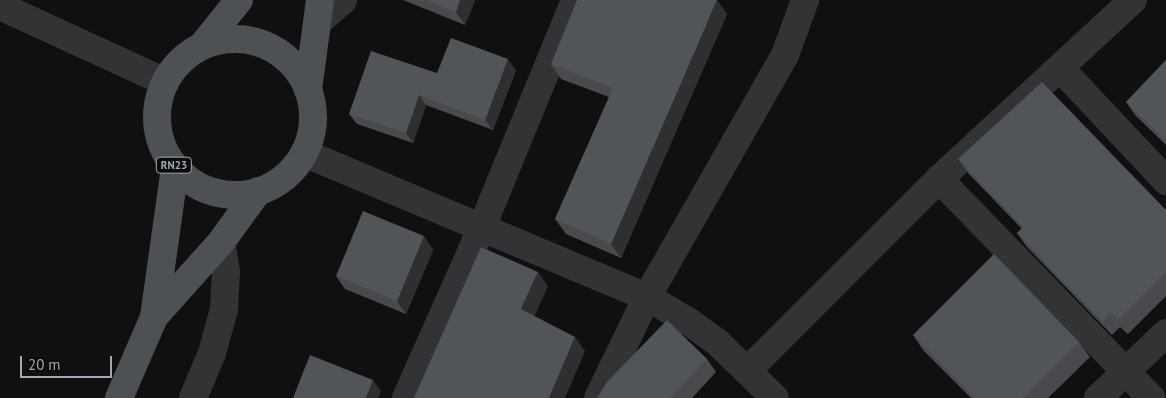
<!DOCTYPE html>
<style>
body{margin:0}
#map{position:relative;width:1166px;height:398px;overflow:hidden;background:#101011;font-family:"PT Sans",sans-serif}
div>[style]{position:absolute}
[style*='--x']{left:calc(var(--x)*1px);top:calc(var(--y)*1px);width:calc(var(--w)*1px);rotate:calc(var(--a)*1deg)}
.minor>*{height:28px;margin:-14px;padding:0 14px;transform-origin:14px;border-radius:14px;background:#313335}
.major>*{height:28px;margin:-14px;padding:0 14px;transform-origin:14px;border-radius:14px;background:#4d5054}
.major>.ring{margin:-14px;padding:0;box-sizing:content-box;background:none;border:28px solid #4d5054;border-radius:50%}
.wall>*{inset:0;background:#484a4d}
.shaded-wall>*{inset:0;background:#2d2f31}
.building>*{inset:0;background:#515458}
span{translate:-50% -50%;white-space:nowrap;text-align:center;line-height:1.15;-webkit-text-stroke:4.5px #0b0b0c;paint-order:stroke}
.shield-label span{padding:1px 4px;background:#0b0b0c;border:1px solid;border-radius:4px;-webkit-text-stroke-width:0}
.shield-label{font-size:11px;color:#a2a9b0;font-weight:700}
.scale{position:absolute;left:20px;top:356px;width:92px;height:22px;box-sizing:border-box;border:2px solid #a2a9b0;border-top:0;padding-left:6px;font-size:15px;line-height:18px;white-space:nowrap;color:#a2a9b0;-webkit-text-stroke:4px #0b0b0c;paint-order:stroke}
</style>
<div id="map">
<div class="minor">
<i style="--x:0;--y:6;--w:182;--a:24.7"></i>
<i style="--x:318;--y:22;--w:33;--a:-41"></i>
<i style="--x:1061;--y:69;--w:154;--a:46.8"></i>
<i style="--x:304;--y:153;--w:372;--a:22.8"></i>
<i style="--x:647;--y:297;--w:48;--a:30.3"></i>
<i style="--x:688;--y:321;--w:37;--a:36"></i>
<i style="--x:718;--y:343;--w:79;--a:44"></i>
<i style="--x:939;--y:179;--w:305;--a:45.9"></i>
<i style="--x:748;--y:370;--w:270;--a:-45"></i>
<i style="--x:939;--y:179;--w:264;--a:-42.7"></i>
<i style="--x:193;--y:398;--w:49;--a:-67.1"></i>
<i style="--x:212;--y:353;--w:46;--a:-74.7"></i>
<i style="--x:224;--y:309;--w:37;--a:-87"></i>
<i style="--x:226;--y:272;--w:30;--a:-99"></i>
<i style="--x:406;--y:398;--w:187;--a:-66"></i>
<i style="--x:482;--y:227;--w:245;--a:-67.7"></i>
<i style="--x:598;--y:398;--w:112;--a:-64.1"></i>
<i style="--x:647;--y:297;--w:279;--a:-60.3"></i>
<i style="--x:785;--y:55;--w:59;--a:-70"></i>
<i style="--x:1098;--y:398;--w:94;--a:-43.7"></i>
</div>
<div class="major">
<i class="ring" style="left:157px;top:39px;width:128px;height:128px"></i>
<i style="--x:202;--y:46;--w:59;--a:-51.2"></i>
<i style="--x:308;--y:90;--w:91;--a:-82.4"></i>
<i style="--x:154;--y:317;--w:101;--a:-48.2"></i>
<i style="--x:221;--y:242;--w:63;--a:-54"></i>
<i style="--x:119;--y:398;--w:88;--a:-66.6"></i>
<i style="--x:154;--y:317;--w:151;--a:-82"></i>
</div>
<div class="wall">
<i style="clip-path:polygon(403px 0,475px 0,465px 25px)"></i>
<i style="clip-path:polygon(727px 14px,621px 258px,566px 234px,555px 219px,609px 97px,561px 79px,551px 64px)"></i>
<i style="clip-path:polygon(1166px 60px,1166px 145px,1135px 115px,1126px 102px)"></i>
<i style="clip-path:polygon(516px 70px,493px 130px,426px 105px,413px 143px,357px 124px,349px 114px,437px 73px)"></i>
<i style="clip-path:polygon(958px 159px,1166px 210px,1166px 296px,1128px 334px,1120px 327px,1112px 335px,1027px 247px,1017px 233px,1022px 229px,968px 173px)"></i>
<i style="clip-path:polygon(424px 236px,433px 250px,406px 314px,345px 289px,336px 276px)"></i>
<i style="clip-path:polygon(913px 335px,1079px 342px,1090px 357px,1048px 398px,971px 398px,923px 350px)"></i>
<i style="clip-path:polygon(707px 359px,716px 372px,692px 398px,597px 398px)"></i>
</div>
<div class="shaded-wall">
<i style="clip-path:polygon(460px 0,475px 0,465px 25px,456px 12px)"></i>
<i style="clip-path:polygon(717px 0,727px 14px,621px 258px,611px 244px)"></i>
<i style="clip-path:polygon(508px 59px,516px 70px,493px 130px,485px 120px)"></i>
<i style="clip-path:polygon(419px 95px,426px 105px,413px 143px,406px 133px)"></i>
<i style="clip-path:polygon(424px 236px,433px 250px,406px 314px,397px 301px)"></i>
<i style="clip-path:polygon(538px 272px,548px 286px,531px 324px,521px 309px)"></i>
<i style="clip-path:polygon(575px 337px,585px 351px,565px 398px,549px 398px)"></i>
<i style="clip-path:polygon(373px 380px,381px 391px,378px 398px,366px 398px)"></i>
</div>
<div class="building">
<i style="clip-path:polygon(426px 0,460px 0,456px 12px)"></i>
<i style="clip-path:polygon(577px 0,717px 0,611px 244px,555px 219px,613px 88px,551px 64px)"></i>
<i style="clip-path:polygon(451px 38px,508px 59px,485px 120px,419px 95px,406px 133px,349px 114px,371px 51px,437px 73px)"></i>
<i style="clip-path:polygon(1166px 60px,1166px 141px,1126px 102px)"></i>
<i style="clip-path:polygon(1042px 82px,1166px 210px,1166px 272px,1118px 320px,1110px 312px,1102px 321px,1017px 233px,1023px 227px,958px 159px)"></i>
<i style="clip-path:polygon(363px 211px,424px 236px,397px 301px,336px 276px)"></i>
<i style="clip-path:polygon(481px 247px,538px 272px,521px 309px,575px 337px,549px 398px,414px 398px)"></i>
<i style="clip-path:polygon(994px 254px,1079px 342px,1023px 398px,975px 398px,913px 335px)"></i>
<i style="clip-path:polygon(667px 320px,707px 359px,670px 398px,597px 398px,607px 382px)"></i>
<i style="clip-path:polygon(310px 355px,373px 380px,366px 398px,293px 398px)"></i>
</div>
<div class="shield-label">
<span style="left:174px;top:165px">RN23</span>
</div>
<div class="scale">20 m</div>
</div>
